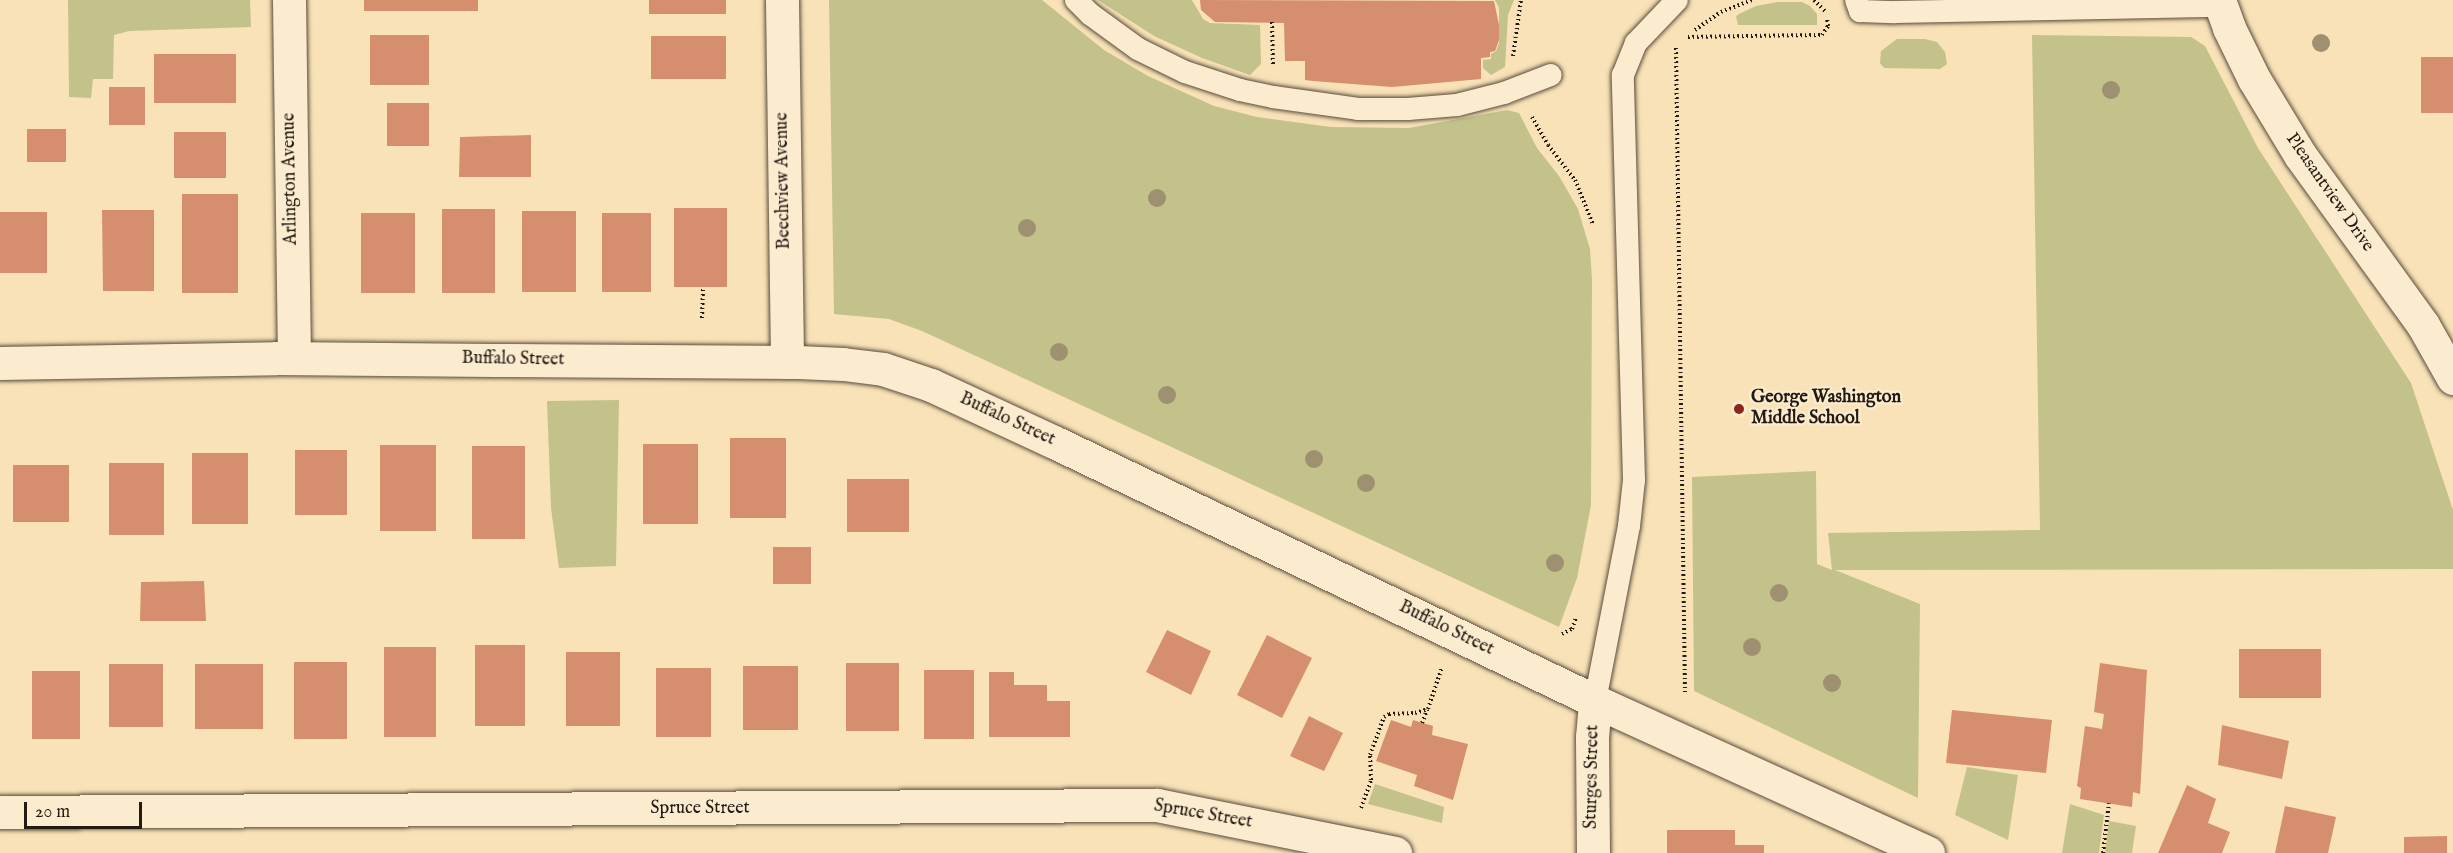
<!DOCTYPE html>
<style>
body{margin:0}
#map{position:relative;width:2453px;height:853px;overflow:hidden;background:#f9e2b7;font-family:"IM FELL English",serif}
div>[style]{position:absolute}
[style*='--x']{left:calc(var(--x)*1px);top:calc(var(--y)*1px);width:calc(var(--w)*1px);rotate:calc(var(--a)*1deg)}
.green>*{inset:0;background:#c3c28b}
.building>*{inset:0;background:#d58e6e}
.path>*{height:4px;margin-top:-2px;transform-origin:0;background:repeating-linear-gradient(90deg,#231a12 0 1.5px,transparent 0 4.5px)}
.roads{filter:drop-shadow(0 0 2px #584c3b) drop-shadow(0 0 2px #584c3b)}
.lane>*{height:22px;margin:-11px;padding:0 11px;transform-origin:11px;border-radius:11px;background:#fbecd0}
.street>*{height:33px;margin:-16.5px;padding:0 16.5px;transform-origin:16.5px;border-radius:16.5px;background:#fbecd0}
.secondary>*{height:33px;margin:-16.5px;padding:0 16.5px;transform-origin:16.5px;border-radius:16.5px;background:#fbecd0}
.trees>*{width:18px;height:18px;margin:-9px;border-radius:50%;background:#9e9070}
.dots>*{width:16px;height:16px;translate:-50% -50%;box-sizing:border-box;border:3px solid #fbecd0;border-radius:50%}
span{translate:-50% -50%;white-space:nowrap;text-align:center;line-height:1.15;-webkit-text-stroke:4.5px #fbecd0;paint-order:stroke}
.street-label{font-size:18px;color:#231a12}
.poi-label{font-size:18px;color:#231a12;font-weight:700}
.left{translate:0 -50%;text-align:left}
.scale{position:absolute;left:24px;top:802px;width:118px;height:27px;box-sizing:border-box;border:3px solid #231a12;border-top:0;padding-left:8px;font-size:18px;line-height:21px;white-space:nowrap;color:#231a12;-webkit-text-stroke:4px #fbecd0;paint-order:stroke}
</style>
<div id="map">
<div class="green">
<i style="clip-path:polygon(68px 0,250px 0,251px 27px,129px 31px,114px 35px,113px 79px,93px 79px,91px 98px,69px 97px)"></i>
<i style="clip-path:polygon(829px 0,1042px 0,1104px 50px,1148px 76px,1214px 106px,1257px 117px,1331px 127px,1409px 128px,1507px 110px,1519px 113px,1537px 148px,1559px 176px,1578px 209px,1590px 249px,1592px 279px,1591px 505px,1577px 578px,1559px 627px,922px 331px,889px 319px,834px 314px)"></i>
<i style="clip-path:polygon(1098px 0,1192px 0,1203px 19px,1210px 23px,1260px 25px,1261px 64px,1250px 75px,1202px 58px,1154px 36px)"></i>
<i style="clip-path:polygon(1495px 0,1514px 0,1508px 15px,1505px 67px,1491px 75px,1483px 68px,1483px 60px,1491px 59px,1491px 54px,1496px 51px,1499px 43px,1499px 8px)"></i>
<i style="clip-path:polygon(1778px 2px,1802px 2px,1810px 6px,1817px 14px,1817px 25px,1738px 25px,1736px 16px,1739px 14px,1756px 6px)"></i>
<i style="clip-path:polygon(2032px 35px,2191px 37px,2205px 46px,2258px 148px,2411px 383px,2453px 510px,2453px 569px,1835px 570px,1920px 604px,1918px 798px,1694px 691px,1692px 477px,1816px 471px,1817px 564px,1832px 570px,1828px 533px,2040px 530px)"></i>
<i style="clip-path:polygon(1897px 39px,1925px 39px,1937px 42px,1945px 52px,1947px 64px,1940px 69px,1884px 68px,1880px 63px,1881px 51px)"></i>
<i style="clip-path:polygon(619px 400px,616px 566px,559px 568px,551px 508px,547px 401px)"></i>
<i style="clip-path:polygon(1967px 767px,2018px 775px,2008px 840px,1955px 815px)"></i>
<i style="clip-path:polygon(1375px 784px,1444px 807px,1442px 823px,1368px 804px)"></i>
<i style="clip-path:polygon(2070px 804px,2104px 815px,2099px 853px,2062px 853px)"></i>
<i style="clip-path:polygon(2109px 821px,2136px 826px,2132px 853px,2105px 853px)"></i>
</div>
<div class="building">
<i style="clip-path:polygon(364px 0,478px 0,478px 11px,364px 11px)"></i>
<i style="clip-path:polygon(649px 0,726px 0,726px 14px,649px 14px)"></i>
<i style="clip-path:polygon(1200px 0,1494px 1px,1499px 25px,1499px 40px,1495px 51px,1490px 52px,1490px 57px,1481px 58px,1481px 79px,1392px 87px,1313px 81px,1305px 80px,1305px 61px,1285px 61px,1284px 23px,1215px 22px,1201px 10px)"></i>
<i style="clip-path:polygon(370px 35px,429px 35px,429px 85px,370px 85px)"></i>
<i style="clip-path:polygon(651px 36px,726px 36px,726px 79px,651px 79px)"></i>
<i style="clip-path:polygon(154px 54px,236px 54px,236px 103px,154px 103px)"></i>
<i style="clip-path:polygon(2421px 57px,2453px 57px,2453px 113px,2421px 113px)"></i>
<i style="clip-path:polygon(109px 87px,145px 87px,145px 125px,109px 125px)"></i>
<i style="clip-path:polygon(387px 103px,429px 103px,429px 146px,387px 146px)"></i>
<i style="clip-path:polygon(27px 129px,66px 129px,66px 162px,27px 162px)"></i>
<i style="clip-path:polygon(174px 132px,226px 132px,226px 178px,174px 178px)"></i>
<i style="clip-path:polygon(531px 135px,531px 177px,459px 177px,460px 137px)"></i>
<i style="clip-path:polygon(182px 194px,238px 194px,238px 293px,182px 293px)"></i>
<i style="clip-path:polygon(674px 208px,727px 208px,727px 287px,674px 287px)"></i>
<i style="clip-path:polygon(442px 209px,495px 209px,495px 293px,442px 293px)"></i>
<i style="clip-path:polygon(102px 210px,154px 210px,154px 291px,103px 291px)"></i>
<i style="clip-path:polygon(522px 211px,576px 211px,576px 292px,522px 292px)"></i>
<i style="clip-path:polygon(0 212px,47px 212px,47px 273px,0 273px)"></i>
<i style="clip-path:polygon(361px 213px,415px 213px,415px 293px,361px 293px)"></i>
<i style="clip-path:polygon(602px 213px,651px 213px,651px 292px,602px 292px)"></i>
<i style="clip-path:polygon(730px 438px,786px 438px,786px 518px,730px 518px)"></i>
<i style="clip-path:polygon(643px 444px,698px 444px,698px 524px,643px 524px)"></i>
<i style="clip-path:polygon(380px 445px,436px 445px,436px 531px,380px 531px)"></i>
<i style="clip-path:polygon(472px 446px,525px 446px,525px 539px,472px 539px)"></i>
<i style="clip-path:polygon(295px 450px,347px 450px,347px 515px,295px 515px)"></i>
<i style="clip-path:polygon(192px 453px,248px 453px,248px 524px,192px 524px)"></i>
<i style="clip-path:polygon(109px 463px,164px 463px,164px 535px,109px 535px)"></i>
<i style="clip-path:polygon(13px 465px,69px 465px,69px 522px,13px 522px)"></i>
<i style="clip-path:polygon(847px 479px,909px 479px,909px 532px,847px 532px)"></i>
<i style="clip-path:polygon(773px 547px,811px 547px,811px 584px,773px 584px)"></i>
<i style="clip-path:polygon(204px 581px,206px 621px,140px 621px,141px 582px)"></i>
<i style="clip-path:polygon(1167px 630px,1211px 651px,1191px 695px,1146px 672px)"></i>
<i style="clip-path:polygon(1267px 635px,1312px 658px,1282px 718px,1237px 695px)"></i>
<i style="clip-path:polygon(475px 645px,525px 645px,525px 726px,475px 726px)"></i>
<i style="clip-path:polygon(384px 647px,436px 647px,436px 737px,384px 737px)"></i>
<i style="clip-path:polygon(2239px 649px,2321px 649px,2321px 698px,2239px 698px)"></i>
<i style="clip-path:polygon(566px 652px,620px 652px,620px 726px,566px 726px)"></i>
<i style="clip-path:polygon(294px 662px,347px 662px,347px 739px,294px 739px)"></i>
<i style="clip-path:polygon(846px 663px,899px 663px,899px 731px,846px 731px)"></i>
<i style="clip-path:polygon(2100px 663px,2147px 670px,2140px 794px,2133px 792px,2132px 807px,2080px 799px,2081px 788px,2077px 786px,2085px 726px,2102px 729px,2104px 714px,2094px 712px)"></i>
<i style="clip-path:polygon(109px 664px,163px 664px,163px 727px,109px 727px)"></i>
<i style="clip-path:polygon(195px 664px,263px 664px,263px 729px,195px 729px)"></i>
<i style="clip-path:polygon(743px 666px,798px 666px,798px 730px,743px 730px)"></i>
<i style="clip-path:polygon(656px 668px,711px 668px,711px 737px,656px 737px)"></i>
<i style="clip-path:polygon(924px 670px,974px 670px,974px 739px,924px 739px)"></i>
<i style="clip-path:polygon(32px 671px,80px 671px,80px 739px,32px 739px)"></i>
<i style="clip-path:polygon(989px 672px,1014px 672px,1014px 685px,1047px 685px,1047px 701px,1070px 701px,1070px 737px,989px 737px)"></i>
<i style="clip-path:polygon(1952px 710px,2052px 720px,2046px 773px,1946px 763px)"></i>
<i style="clip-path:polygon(1309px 716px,1343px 733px,1324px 771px,1290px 756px)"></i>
<i style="clip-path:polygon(1391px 720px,1411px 727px,1413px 720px,1433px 726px,1432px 735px,1468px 744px,1453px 800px,1414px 786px,1417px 775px,1376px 761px)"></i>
<i style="clip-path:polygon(2222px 725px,2289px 741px,2282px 779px,2218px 765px)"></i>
<i style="clip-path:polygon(2187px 785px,2216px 799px,2208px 823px,2230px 832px,2222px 853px,2158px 853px)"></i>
<i style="clip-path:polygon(2285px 806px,2336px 817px,2328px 853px,2275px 853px)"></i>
<i style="clip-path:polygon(1667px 830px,1735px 830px,1735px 845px,1764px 845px,1764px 853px,1667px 853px)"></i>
<i style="clip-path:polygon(2447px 836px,2447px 853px,2404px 853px,2404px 837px)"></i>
</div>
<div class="path">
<i style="--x:1814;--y:0;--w:16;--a:45"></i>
<i style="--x:1272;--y:22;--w:44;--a:88.7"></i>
<i style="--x:1695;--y:30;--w:32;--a:-35"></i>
<i style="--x:1721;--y:12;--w:33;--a:-21"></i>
<i style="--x:1688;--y:37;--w:134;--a:-0.9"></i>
<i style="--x:1822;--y:35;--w:11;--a:-56"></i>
<i style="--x:1828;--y:26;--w:8;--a:-97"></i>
<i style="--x:1676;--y:48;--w:644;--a:89.2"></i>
<i style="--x:1513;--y:56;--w:57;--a:-81.9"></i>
<i style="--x:1532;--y:117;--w:32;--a:60"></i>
<i style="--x:1548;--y:145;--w:44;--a:52.4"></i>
<i style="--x:1575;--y:180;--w:48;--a:67.8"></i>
<i style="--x:702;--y:318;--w:31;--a:-88"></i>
<i style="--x:1562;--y:634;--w:11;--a:-27"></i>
<i style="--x:1572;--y:629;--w:12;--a:-70"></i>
<i style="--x:1422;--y:723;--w:14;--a:-69"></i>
<i style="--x:1361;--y:808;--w:30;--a:-70"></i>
<i style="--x:1371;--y:780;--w:25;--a:-92"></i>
<i style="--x:1370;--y:755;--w:40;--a:-69.8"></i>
<i style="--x:1384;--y:717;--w:6;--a:-31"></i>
<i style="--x:1389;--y:714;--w:26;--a:-2"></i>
<i style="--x:1415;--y:713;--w:14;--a:-17"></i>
<i style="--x:1428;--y:709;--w:44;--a:-71.6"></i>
<i style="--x:2103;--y:853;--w:50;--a:-83.2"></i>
</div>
<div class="roads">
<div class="lane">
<i style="--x:1076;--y:0;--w:20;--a:45"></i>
<i style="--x:1090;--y:14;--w:59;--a:36.1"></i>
<i style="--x:1138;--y:49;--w:52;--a:26.1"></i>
<i style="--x:1185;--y:72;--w:58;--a:18.1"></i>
<i style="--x:1240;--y:90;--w:34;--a:12"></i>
<i style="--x:1273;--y:97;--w:86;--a:8"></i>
<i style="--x:1358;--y:109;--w:50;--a:0"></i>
<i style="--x:1408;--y:109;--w:49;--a:-4.7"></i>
<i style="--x:1457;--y:105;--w:49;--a:-14.3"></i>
<i style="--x:1504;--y:93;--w:50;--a:-21"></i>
<i style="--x:1856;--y:0;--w:12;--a:70"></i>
<i style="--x:1860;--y:11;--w:35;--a:2"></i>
<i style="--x:1895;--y:12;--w:325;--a:-1.1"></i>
<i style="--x:1595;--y:701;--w:178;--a:-79"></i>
<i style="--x:1629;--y:526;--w:46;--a:-83.8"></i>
<i style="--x:1634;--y:480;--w:405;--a:-91.6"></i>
<i style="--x:1623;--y:75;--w:35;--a:-68"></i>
<i style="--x:1636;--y:43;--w:59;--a:-46.4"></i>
</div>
<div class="street">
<i style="--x:289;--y:0;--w:358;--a:89.2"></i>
<i style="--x:782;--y:0;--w:362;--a:89.2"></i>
<i style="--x:2219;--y:0;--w:30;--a:70"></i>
<i style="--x:2229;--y:28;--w:57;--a:63.9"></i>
<i style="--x:2254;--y:79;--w:89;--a:58.8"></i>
<i style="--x:2300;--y:155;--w:210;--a:54.1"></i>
<i style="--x:2423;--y:325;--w:61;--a:60.5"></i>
<i style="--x:0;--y:812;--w:1157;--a:-0.35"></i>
<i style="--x:1157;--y:805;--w:243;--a:11.4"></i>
<i style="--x:1593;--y:853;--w:116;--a:-90.5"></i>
<i style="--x:1592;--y:737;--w:36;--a:-85"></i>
</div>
<div class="secondary">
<i style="--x:0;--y:363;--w:276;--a:-1"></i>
<i style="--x:276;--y:358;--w:229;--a:0.5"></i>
<i style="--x:505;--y:360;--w:293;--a:0.4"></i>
<i style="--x:798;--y:362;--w:45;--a:2.5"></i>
<i style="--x:843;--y:364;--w:40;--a:7.1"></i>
<i style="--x:883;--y:369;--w:51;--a:18.4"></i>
<i style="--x:931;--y:385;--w:136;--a:24.9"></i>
<i style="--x:1054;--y:442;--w:600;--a:25.58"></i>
<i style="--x:1595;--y:701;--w:366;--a:24.5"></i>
</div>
</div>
<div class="trees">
<i style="left:2321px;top:43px"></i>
<i style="left:2111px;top:90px"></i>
<i style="left:1157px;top:198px"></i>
<i style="left:1027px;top:228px"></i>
<i style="left:1059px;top:352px"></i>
<i style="left:1167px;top:395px"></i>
<i style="left:1314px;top:459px"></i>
<i style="left:1366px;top:483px"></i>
<i style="left:1555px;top:563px"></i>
<i style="left:1779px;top:593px"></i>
<i style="left:1752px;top:647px"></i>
<i style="left:1832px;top:683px"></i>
</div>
<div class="dots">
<i style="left:1739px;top:409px;background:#8f2418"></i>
</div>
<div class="street-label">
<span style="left:291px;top:179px;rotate:-91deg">Arlington Avenue</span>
<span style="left:784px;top:181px;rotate:-91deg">Beechview Avenue</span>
<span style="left:2329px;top:193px;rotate:55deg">Pleasantview Drive</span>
<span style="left:513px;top:360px;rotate:1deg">Buffalo Street</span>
<span style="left:1007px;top:420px;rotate:25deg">Buffalo Street</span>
<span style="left:1446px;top:629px;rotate:26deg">Buffalo Street</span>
<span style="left:1593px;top:777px;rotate:-89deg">Sturges Street</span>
<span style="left:700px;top:809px">Spruce Street</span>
<span style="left:1203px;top:815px;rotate:10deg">Spruce Street</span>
</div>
<div class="poi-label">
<span class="left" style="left:1751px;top:409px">George Washington<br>Middle School</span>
</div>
<div class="scale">20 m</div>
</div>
